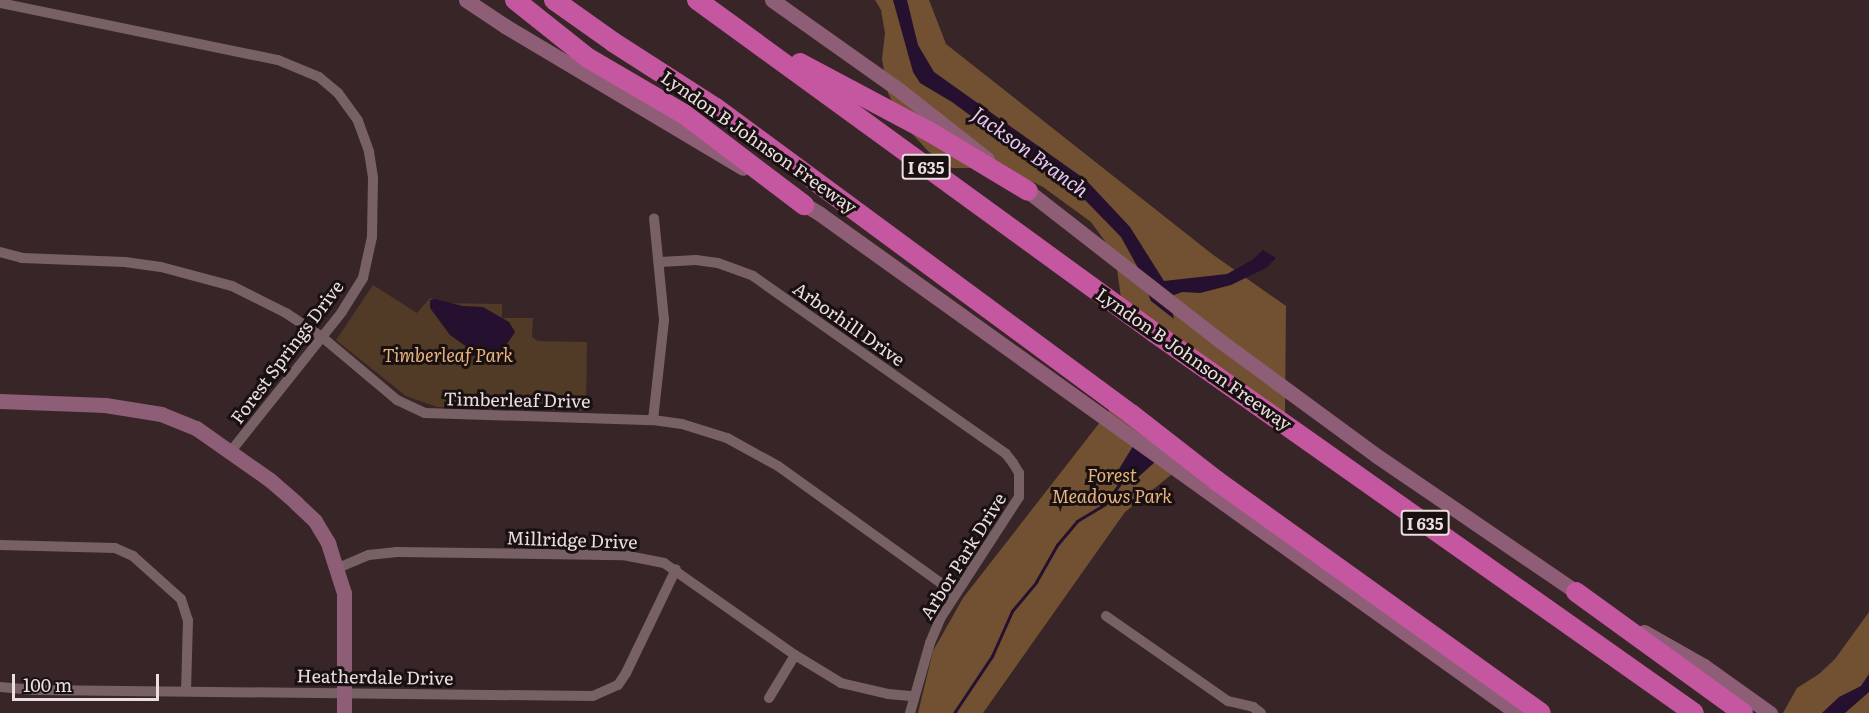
<!DOCTYPE html>
<style>
body{margin:0}
#map{position:relative;width:1869px;height:713px;overflow:hidden;background:#372527;font-family:Literata,serif}
div>[style]{position:absolute}
[style*='--x']{left:calc(var(--x)*1px);top:calc(var(--y)*1px);width:calc(var(--w)*1px);rotate:calc(var(--a)*1deg)}
.green>*{inset:0;background:#513b26}
.forest>*{inset:0;background:#715131}
.water>*{inset:0;background:#26102f}
.stream>*{height:3px;margin:-1.5px;padding:0 1.5px;transform-origin:1.5px;border-radius:1.5px;background:#26102f}
.street>*{height:10px;margin:-5px;padding:0 5px;transform-origin:5px;border-radius:5px;background:#776164}
.secondary>*{height:15px;margin:-7.5px;padding:0 7.5px;transform-origin:7.5px;border-radius:7.5px;background:#8e5e76}
.highway>*{height:20px;margin:-10px;padding:0 10px;transform-origin:10px;border-radius:10px;background:#c556a0}
span{translate:-50% -50%;white-space:nowrap;text-align:center;line-height:1.15;-webkit-text-stroke:6px #191012;paint-order:stroke}
.shield-label span{padding:2px 4px;background:#191012;border:2px solid;border-radius:4px;-webkit-text-stroke-width:0}
.shield-label{font-size:16px;color:#ebdedf;font-weight:700}
.street-label{font-size:18px;color:#ebdedf}
.park-label{font-size:18px;color:#e9b47e;font-style:italic}
.water-label{font-size:20px;color:#e7c7f8;font-style:italic}
.scale{position:absolute;left:12px;top:674px;width:147px;height:27px;box-sizing:border-box;border:3px solid #ebdedf;border-top:0;padding-left:8px;font-size:18px;line-height:21px;white-space:nowrap;color:#ebdedf;-webkit-text-stroke:4px #191012;paint-order:stroke}
</style>
<div id="map">
<div class="green">
<i style="clip-path:polygon(373px 285px,417px 313px,430px 298px,439px 303px,502px 304px,502px 318px,533px 318px,532px 337px,538px 341px,587px 342px,586px 411px,437px 407px,406px 396px,336px 340px)"></i>
</div>
<div class="forest">
<i style="clip-path:polygon(875px 0,929px 0,946px 44px,1212px 254px,1286px 306px,1285px 413px,1122px 305px,1115px 255px,1091px 222px,1043px 187px,1005px 168px,952px 168px,928px 151px,902px 123px,888px 93px,882px 59px,885px 33px,881px 10px)"></i>
<i style="clip-path:polygon(1118px 399px,1197px 454px,1125px 512px,983px 713px,918px 713px,933px 651px,963px 598px)"></i>
<i style="clip-path:polygon(1869px 612px,1869px 713px,1783px 713px,1797px 688px,1819px 674px,1835px 659px)"></i>
</div>
<div class="water">
<i style="clip-path:polygon(893px 0,907px 0,918px 45px,934px 72px,1086px 180px,1130px 227px,1164px 281px,1227px 274px,1252px 260px,1263px 250px,1276px 258px,1266px 268px,1231px 285px,1200px 293px,1182px 292px,1169px 297px,1174px 319px,1151px 301px,1137px 266px,1121px 237px,1084px 199px,952px 102px,920px 83px,913px 72px)"></i>
<i style="clip-path:polygon(435px 299px,463px 306px,483px 307px,509px 322px,515px 332px,497px 359px,490px 362px,477px 359px,471px 350px,450px 335px,430px 308px,430px 300px)"></i>
<i style="clip-path:polygon(1138px 438px,1164px 454px,1135px 480px,1119px 469px)"></i>
<i style="clip-path:polygon(1869px 674px,1869px 692px,1845px 713px,1822px 713px,1839px 697px,1861px 686px)"></i>
</div>
<div class="stream">
<i style="--x:954;--y:713;--w:69;--a:-56.3"></i>
<i style="--x:992;--y:656;--w:49;--a:-66"></i>
<i style="--x:1012;--y:611;--w:38;--a:-50"></i>
<i style="--x:1036;--y:582;--w:43;--a:-60.4"></i>
<i style="--x:1057;--y:545;--w:31;--a:-50"></i>
<i style="--x:1077;--y:521;--w:33;--a:-31"></i>
<i style="--x:1105;--y:504;--w:39;--a:-54"></i>
</div>
<div class="street">
<i style="--x:0;--y:3;--w:284;--a:11.6"></i>
<i style="--x:278;--y:60;--w:44;--a:22.5"></i>
<i style="--x:319;--y:77;--w:25;--a:40"></i>
<i style="--x:338;--y:93;--w:34;--a:54"></i>
<i style="--x:358;--y:121;--w:33;--a:70"></i>
<i style="--x:369;--y:152;--w:26;--a:81"></i>
<i style="--x:373;--y:178;--w:59;--a:91"></i>
<i style="--x:372;--y:237;--w:42;--a:102.4"></i>
<i style="--x:363;--y:278;--w:40;--a:122"></i>
<i style="--x:342;--y:312;--w:178;--a:128.6"></i>
<i style="--x:0;--y:252;--w:23;--a:15"></i>
<i style="--x:22;--y:258;--w:103;--a:2.2"></i>
<i style="--x:125;--y:262;--w:36;--a:8"></i>
<i style="--x:161;--y:267;--w:73;--a:15"></i>
<i style="--x:232;--y:286;--w:60;--a:26.6"></i>
<i style="--x:286;--y:313;--w:43;--a:33.7"></i>
<i style="--x:322;--y:337;--w:98;--a:40"></i>
<i style="--x:397;--y:400;--w:31;--a:25"></i>
<i style="--x:425;--y:413;--w:228;--a:1.8"></i>
<i style="--x:653;--y:420;--w:29;--a:8"></i>
<i style="--x:682;--y:424;--w:47;--a:17.3"></i>
<i style="--x:727;--y:438;--w:58;--a:28.8"></i>
<i style="--x:778;--y:466;--w:218;--a:35.7"></i>
<i style="--x:660;--y:262;--w:36;--a:-3"></i>
<i style="--x:696;--y:260;--w:22;--a:8"></i>
<i style="--x:718;--y:263;--w:37;--a:20"></i>
<i style="--x:753;--y:276;--w:309;--a:35.1"></i>
<i style="--x:1006;--y:454;--w:11;--a:52"></i>
<i style="--x:1013;--y:463;--w:12;--a:59"></i>
<i style="--x:1019;--y:473;--w:24;--a:90"></i>
<i style="--x:1019;--y:497;--w:143;--a:123"></i>
<i style="--x:941;--y:617;--w:28;--a:113"></i>
<i style="--x:930;--y:643;--w:73;--a:105.9"></i>
<i style="--x:653;--y:420;--w:101;--a:-83.7"></i>
<i style="--x:664;--y:320;--w:102;--a:-95.6"></i>
<i style="--x:0;--y:545;--w:115;--a:1.5"></i>
<i style="--x:115;--y:548;--w:20;--a:24"></i>
<i style="--x:133;--y:556;--w:64;--a:41.9"></i>
<i style="--x:181;--y:599;--w:22;--a:72"></i>
<i style="--x:188;--y:620;--w:71;--a:91.6"></i>
<i style="--x:338;--y:568;--w:34;--a:-23"></i>
<i style="--x:369;--y:555;--w:28;--a:-6"></i>
<i style="--x:397;--y:552;--w:226;--a:0.8"></i>
<i style="--x:623;--y:555;--w:42;--a:11"></i>
<i style="--x:664;--y:563;--w:160;--a:35.1"></i>
<i style="--x:795;--y:655;--w:54;--a:31.3"></i>
<i style="--x:841;--y:683;--w:48;--a:13.2"></i>
<i style="--x:888;--y:694;--w:25;--a:5"></i>
<i style="--x:1106;--y:616;--w:149;--a:34.9"></i>
<i style="--x:1228;--y:701;--w:26;--a:13"></i>
<i style="--x:1253;--y:707;--w:10;--a:37"></i>
<i style="--x:0;--y:687;--w:35;--a:5"></i>
<i style="--x:35;--y:690;--w:558;--a:0.62"></i>
<i style="--x:593;--y:696;--w:27;--a:-24"></i>
<i style="--x:618;--y:685;--w:14;--a:-56"></i>
<i style="--x:626;--y:673;--w:115;--a:-64.3"></i>
<i style="--x:769;--y:698;--w:50;--a:-58.8"></i>
</div>
<div class="secondary">
<i style="--x:466;--y:0;--w:47;--a:33.7"></i>
<i style="--x:505;--y:26;--w:277;--a:30.8"></i>
<i style="--x:772;--y:0;--w:156;--a:35.3"></i>
<i style="--x:899;--y:90;--w:112;--a:38.1"></i>
<i style="--x:1020;--y:185;--w:252;--a:37.9"></i>
<i style="--x:1219;--y:340;--w:196;--a:36.3"></i>
<i style="--x:1377;--y:456;--w:250;--a:34.3"></i>
<i style="--x:797;--y:200;--w:27;--a:31"></i>
<i style="--x:820;--y:214;--w:857;--a:35.6"></i>
<i style="--x:0;--y:401;--w:105;--a:2.2"></i>
<i style="--x:105;--y:405;--w:57;--a:9.1"></i>
<i style="--x:161;--y:414;--w:38;--a:22"></i>
<i style="--x:196;--y:428;--w:90;--a:35.1"></i>
<i style="--x:270;--y:480;--w:35;--a:41"></i>
<i style="--x:296;--y:503;--w:26;--a:43"></i>
<i style="--x:315;--y:521;--w:26;--a:59"></i>
<i style="--x:328;--y:543;--w:52;--a:72.3"></i>
<i style="--x:344;--y:593;--w:120;--a:90"></i>
<i style="--x:1644;--y:632;--w:69;--a:29.5"></i>
<i style="--x:1704;--y:666;--w:81;--a:35.5"></i>
</div>
<div class="highway">
<i style="--x:515;--y:0;--w:93;--a:38.5"></i>
<i style="--x:588;--y:58;--w:111;--a:30.3"></i>
<i style="--x:684;--y:114;--w:151;--a:37.2"></i>
<i style="--x:554;--y:0;--w:72;--a:35.4"></i>
<i style="--x:613;--y:42;--w:122;--a:32.7"></i>
<i style="--x:716;--y:108;--w:516;--a:36.4"></i>
<i style="--x:1131;--y:414;--w:109;--a:37.9"></i>
<i style="--x:1217;--y:481;--w:398;--a:35.6"></i>
<i style="--x:697;--y:0;--w:566;--a:36.02"></i>
<i style="--x:1155;--y:333;--w:659;--a:35.18"></i>
<i style="--x:800;--y:63;--w:147;--a:28"></i>
<i style="--x:930;--y:132;--w:114;--a:31"></i>
<i style="--x:1576;--y:592;--w:206;--a:35.9"></i>
</div>
<div class="shield-label">
<span style="left:926px;top:167px">I 635</span>
<span style="left:1425px;top:523px">I 635</span>
</div>
<div class="street-label">
<span style="left:759px;top:142px;rotate:35deg">Lyndon B Johnson Freeway</span>
<span style="left:849px;top:324px;rotate:35deg">Arborhill Drive</span>
<span style="left:287px;top:352px;rotate:-53deg">Forest Springs Drive</span>
<span style="left:1194px;top:359px;rotate:35deg">Lyndon B Johnson Freeway</span>
<span style="left:517px;top:400px;rotate:1deg">Timberleaf Drive</span>
<span style="left:572px;top:540px;rotate:2deg">Millridge Drive</span>
<span style="left:963px;top:556px;rotate:-58deg">Arbor Park Drive</span>
<span style="left:375px;top:677px;rotate:1deg">Heatherdale Drive</span>
</div>
<div class="park-label">
<span style="left:448px;top:355px">Timberleaf Park</span>
<span style="left:1112px;top:486px">Forest<br>Meadows Park</span>
</div>
<div class="water-label">
<span style="left:1031px;top:151px;rotate:36deg">Jackson Branch</span>
</div>
<div class="scale">100 m</div>
</div>
